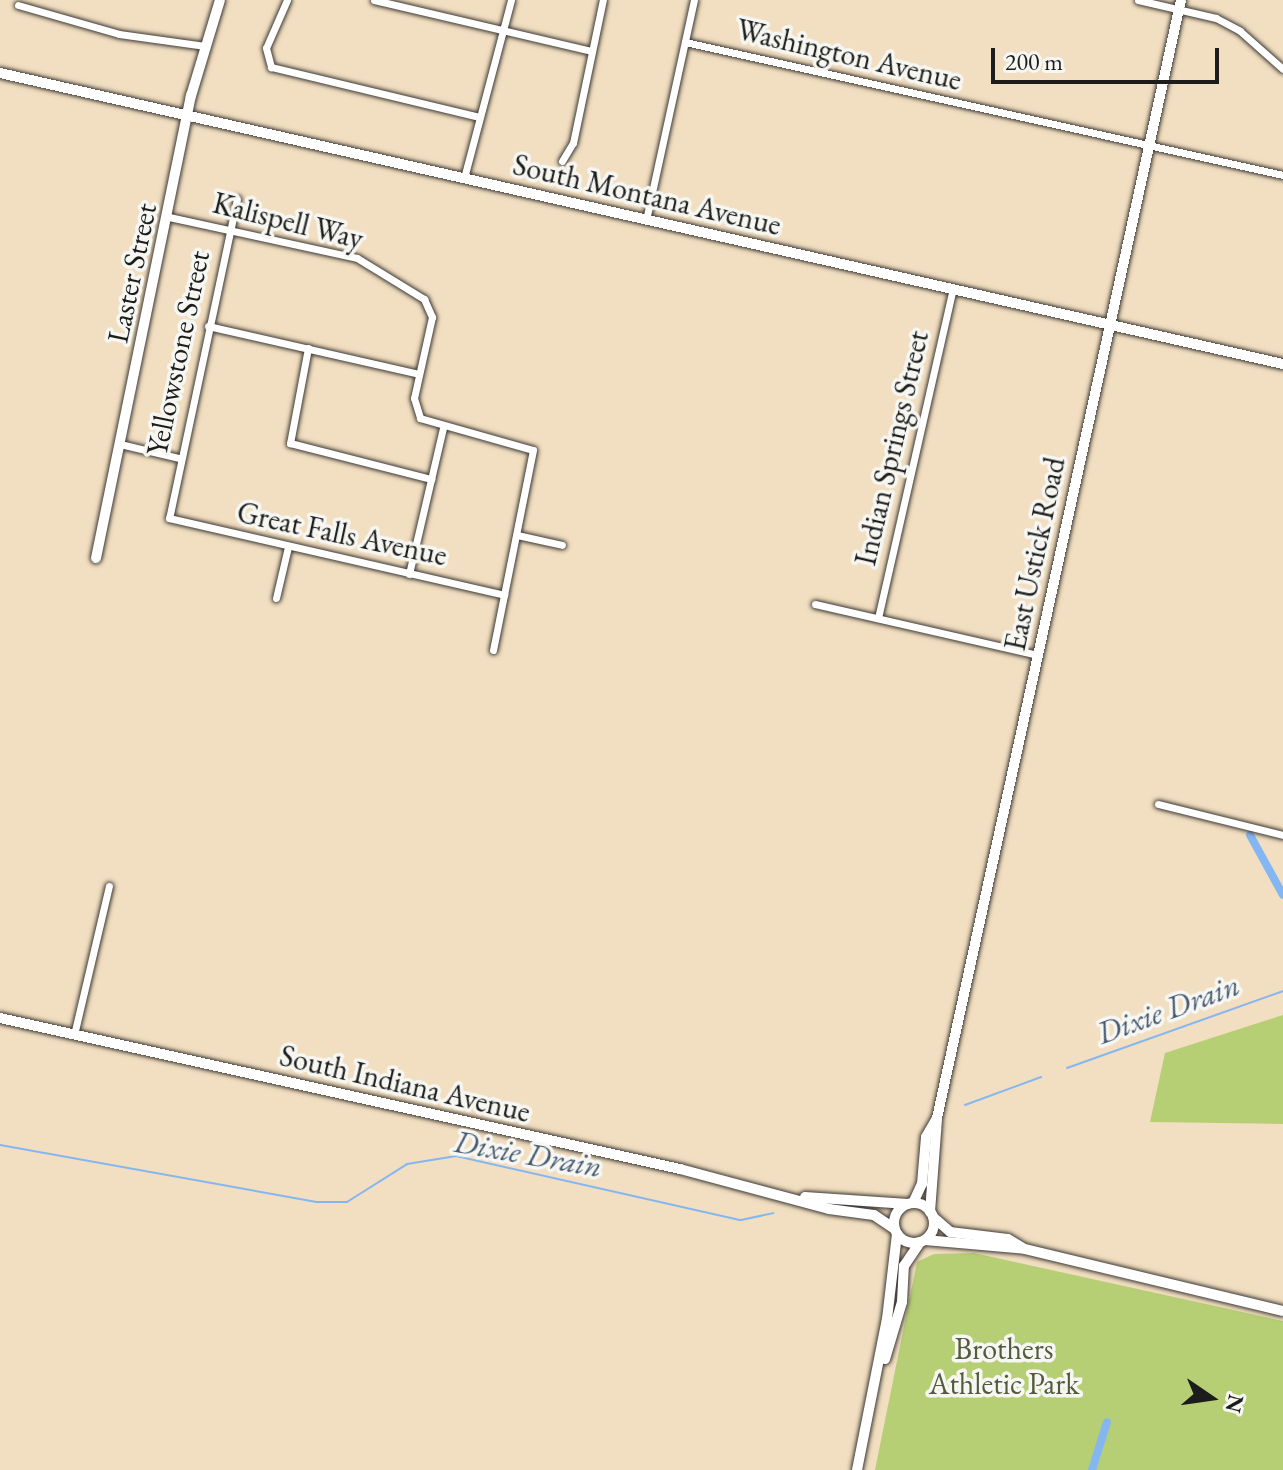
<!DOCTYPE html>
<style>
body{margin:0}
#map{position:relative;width:1283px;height:1470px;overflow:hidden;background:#f2dec0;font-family:"EB Garamond",serif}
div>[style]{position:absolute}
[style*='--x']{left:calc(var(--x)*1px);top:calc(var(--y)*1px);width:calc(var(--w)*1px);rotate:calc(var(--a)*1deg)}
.green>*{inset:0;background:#b6cf75}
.stream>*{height:2px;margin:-1px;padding:0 1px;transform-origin:1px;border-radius:1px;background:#84b7f1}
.canal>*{height:8px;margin:-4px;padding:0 4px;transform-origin:4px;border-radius:4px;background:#84b7f1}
.roads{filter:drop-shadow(0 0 2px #3c3935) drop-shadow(0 0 2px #3c3935)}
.street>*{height:7px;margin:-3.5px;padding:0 3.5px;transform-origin:3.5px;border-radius:3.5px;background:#fff}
.secondary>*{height:10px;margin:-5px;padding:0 5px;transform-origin:5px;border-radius:5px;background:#fff}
.secondary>.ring{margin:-5px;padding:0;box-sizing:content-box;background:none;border:10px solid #fff;border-radius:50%}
span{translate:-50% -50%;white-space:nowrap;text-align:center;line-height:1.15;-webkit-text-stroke:7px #f6f6f2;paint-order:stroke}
.street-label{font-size:30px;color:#1c1c1c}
.park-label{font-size:30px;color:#525b3b}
.water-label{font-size:32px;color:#465a71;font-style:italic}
.north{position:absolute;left:1171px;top:1358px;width:80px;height:80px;-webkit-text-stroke:6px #f6f6f2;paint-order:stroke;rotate:103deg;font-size:22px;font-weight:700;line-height:32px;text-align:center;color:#1c1c1c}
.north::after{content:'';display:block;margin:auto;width:28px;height:36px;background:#1c1c1c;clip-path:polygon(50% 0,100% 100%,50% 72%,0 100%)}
.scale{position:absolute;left:991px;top:48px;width:228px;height:36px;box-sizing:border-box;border:4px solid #1c1c1c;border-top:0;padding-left:10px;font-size:24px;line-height:28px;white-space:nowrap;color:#1c1c1c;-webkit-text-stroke:6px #f6f6f2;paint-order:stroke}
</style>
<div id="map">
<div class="green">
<i style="clip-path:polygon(1283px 1015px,1283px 1124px,1150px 1122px,1165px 1053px)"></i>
<i style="clip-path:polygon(974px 1253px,1283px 1321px,1283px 1470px,875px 1470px,917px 1262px,934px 1254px)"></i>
</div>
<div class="stream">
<i style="--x:1067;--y:1068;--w:229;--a:-19.6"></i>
<i style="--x:965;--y:1105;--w:81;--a:-20.2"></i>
<i style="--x:0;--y:1145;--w:323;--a:10.2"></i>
<i style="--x:318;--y:1202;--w:29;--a:0"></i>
<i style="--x:347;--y:1202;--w:71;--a:-32.3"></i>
<i style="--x:407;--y:1164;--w:50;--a:-9.3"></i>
<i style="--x:456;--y:1156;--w:292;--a:12.7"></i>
<i style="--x:741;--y:1220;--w:33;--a:-12"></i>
</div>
<div class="canal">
<i style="--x:1250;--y:835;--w:68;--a:61.2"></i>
<i style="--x:1092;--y:1470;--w:50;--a:-72.6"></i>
</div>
<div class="roads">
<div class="street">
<i style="--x:287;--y:0;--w:52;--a:113.6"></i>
<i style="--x:266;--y:48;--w:20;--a:75"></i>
<i style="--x:271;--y:67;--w:214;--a:13.5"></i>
<i style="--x:374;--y:0;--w:224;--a:13.2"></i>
<i style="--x:1138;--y:0;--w:80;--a:13"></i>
<i style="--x:1216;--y:18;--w:27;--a:28"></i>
<i style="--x:1240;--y:31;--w:57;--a:41.5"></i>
<i style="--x:18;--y:5;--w:105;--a:16"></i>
<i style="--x:119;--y:34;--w:87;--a:7.9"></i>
<i style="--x:685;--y:42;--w:613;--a:12.54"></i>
<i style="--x:562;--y:161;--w:21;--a:-59"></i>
<i style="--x:573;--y:143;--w:146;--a:-78.2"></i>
<i style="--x:464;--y:178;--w:184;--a:-75.2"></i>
<i style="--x:237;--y:199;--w:326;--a:102"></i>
<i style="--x:169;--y:518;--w:344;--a:12.9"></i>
<i style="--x:169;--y:217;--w:192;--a:12.3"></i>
<i style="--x:357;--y:258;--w:79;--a:31.5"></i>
<i style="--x:424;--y:299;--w:20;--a:66"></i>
<i style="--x:432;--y:317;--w:83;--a:102.5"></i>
<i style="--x:414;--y:398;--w:21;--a:73"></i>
<i style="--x:420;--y:418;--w:117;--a:15.8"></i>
<i style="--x:533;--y:450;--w:204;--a:101.3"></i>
<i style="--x:646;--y:220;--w:225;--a:-77.7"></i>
<i style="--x:208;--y:326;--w:216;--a:12.8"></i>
<i style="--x:308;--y:348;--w:97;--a:100.7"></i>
<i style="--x:290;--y:443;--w:146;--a:14.3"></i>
<i style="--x:120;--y:444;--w:61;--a:13.3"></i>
<i style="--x:517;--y:535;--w:46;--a:12.5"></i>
<i style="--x:409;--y:574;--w:150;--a:-76.9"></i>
<i style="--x:276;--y:598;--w:52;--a:-76.8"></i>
<i style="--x:815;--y:604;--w:229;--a:12.9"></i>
<i style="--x:878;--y:618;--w:337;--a:-77.2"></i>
<i style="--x:1158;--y:804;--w:129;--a:13.9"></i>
<i style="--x:74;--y:1035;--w:153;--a:-76.8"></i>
</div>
<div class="secondary">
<i style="--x:0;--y:73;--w:1316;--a:12.78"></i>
<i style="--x:96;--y:558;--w:472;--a:-78.4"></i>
<i style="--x:191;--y:96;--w:100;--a:-73.2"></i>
<i style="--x:0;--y:1018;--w:697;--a:12.52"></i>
<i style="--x:680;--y:1169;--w:154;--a:15"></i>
<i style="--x:829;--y:1209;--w:45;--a:7.6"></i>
<i style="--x:874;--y:1215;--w:25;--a:34"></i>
<i style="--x:805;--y:1197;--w:103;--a:3.9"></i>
<i style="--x:913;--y:1203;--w:21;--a:-65"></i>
<i style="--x:922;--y:1184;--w:47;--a:-85.1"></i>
<i style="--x:926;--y:1137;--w:22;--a:-60"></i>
<i style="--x:937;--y:1118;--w:1144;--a:-77.69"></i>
<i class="ring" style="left:894px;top:1203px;width:30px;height:30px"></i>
<i style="--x:930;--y:1212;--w:93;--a:-85.7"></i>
<i style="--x:933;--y:1217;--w:23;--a:41"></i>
<i style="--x:950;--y:1232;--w:58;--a:6.9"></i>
<i style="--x:1008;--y:1239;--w:17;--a:31"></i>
<i style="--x:925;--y:1240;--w:100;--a:5.1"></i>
<i style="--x:1025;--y:1249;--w:265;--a:13.5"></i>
<i style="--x:885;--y:1359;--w:59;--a:-73.4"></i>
<i style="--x:902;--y:1302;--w:36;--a:-87"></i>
<i style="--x:904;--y:1266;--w:29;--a:-56"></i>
<i style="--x:857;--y:1470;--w:154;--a:-78.8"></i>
<i style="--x:887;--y:1319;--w:86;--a:-83.3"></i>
</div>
</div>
<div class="street-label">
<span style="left:849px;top:55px;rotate:13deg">Washington Avenue</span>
<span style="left:647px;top:195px;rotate:13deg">South Montana Avenue</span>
<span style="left:288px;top:221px;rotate:14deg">Kalispell Way</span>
<span style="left:132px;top:273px;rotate:-78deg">Laster Street</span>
<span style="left:178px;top:353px;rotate:-78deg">Yellowstone Street</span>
<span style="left:892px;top:448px;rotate:-77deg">Indian Springs Street</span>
<span style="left:342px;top:534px;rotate:12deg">Great Falls Avenue</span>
<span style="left:1035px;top:554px;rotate:-78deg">East Ustick Road</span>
<span style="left:405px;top:1084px;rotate:13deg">South Indiana Avenue</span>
</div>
<div class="park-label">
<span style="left:1004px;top:1366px">Brothers<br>Athletic Park</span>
</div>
<div class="water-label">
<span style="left:1168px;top:1009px;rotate:-20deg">Dixie Drain</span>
<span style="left:528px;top:1154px;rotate:10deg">Dixie Drain</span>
</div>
<div class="north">N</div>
<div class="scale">200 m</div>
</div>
